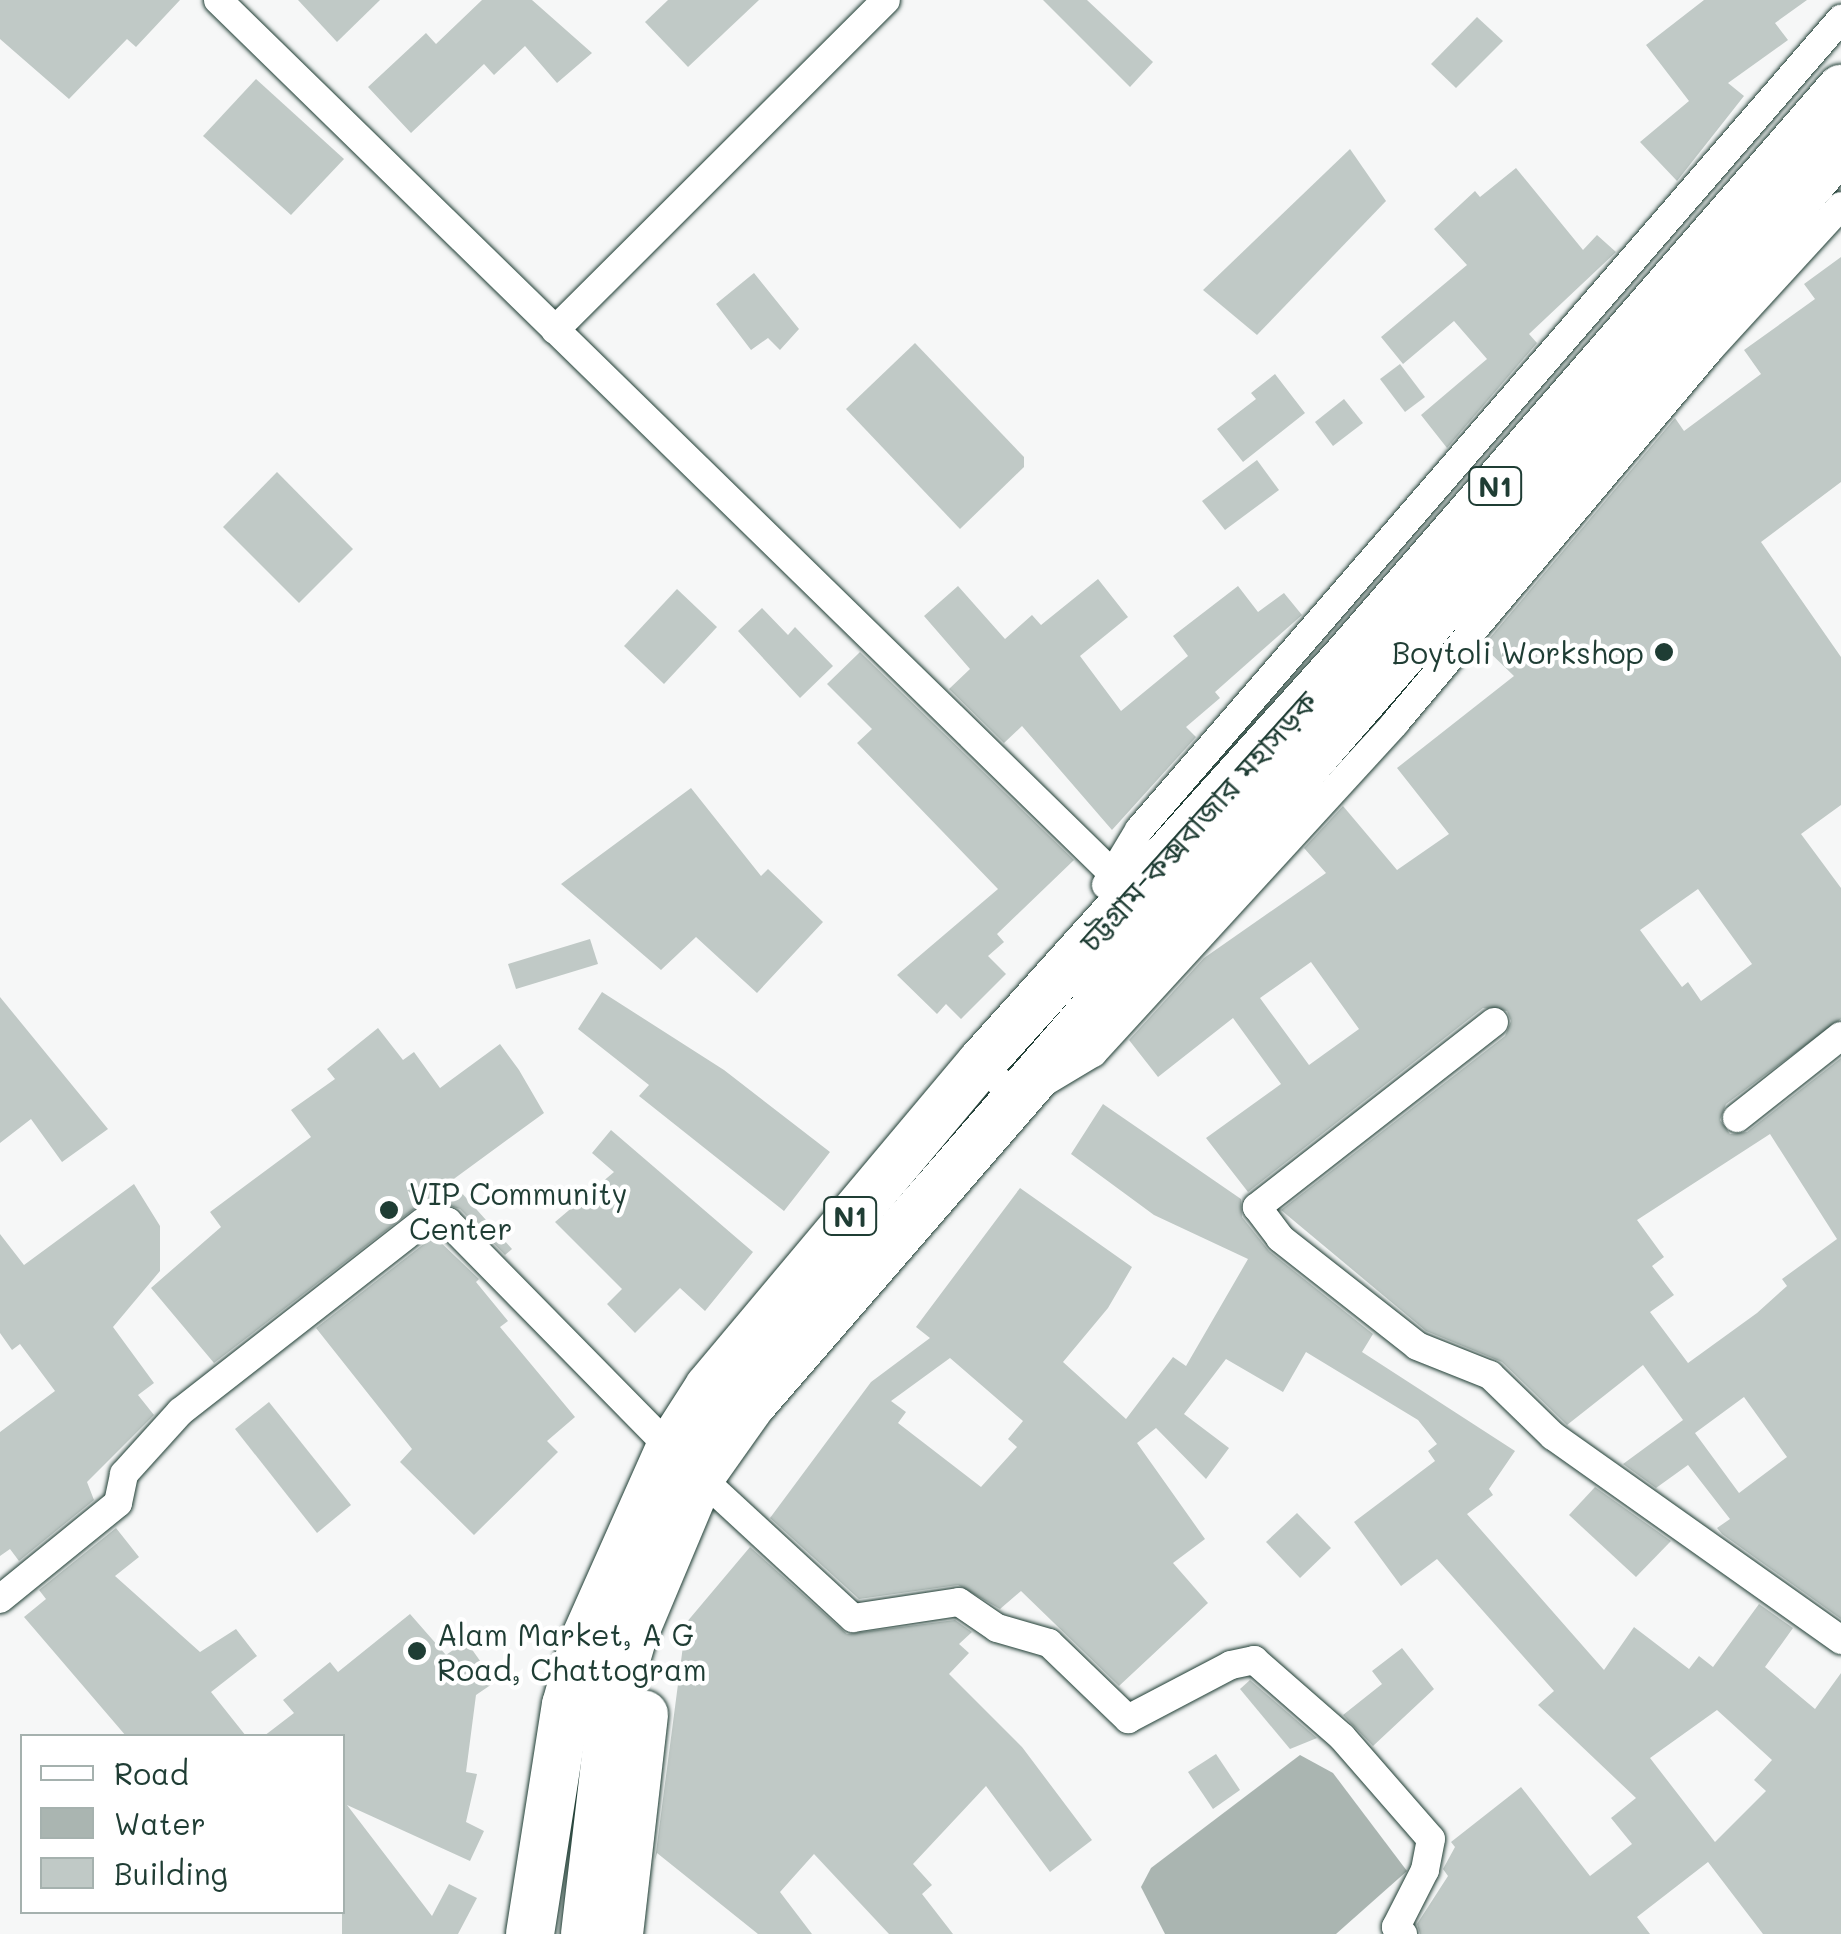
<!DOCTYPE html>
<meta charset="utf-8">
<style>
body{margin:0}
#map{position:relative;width:1841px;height:1934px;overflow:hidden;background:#f6f7f7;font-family:Mali,"Noto Sans Bengali",sans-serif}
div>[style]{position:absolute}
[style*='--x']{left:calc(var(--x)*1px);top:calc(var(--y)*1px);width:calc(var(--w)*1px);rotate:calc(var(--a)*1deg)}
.water>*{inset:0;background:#aab5b1}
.building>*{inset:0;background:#c0c9c6}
.roads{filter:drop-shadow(0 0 2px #1f3d34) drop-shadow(0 0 2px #1f3d34)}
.minor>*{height:28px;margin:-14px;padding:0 14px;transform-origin:14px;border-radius:14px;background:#fff}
.trunk>*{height:48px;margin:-24px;padding:0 24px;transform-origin:24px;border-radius:24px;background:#fff}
.dots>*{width:28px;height:28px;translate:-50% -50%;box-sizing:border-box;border:5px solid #fff;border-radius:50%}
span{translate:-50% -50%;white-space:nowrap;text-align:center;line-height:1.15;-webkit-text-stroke:9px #fff;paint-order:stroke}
.shield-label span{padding:2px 8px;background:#fff;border:2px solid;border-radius:8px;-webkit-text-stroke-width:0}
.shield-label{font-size:28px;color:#1f3d34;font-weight:700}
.poi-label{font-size:30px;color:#1f3d34}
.right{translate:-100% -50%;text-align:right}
.left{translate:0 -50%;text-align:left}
.street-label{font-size:30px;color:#1f3d34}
.legend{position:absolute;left:20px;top:1734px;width:325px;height:180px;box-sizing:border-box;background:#fff;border:2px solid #a5b1ae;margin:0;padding:12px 18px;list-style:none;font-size:30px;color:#1f3d34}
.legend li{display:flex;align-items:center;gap:20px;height:50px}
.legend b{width:50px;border:2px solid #a5b1ae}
</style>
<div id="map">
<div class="water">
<i style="clip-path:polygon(1300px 1755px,1333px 1773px,1407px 1871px,1336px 1934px,1165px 1934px,1141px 1887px,1151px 1868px)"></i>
</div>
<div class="building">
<i style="clip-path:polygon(0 0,180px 0,136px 47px,127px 39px,69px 99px,0 39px)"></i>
<i style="clip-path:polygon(298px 0,380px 0,337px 42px)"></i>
<i style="clip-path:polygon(482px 0,532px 0,592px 53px,557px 83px,525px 46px,494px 75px,484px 64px,411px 133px,368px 87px,426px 33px,436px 44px)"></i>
<i style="clip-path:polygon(668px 0,759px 0,688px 67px,645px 22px)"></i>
<i style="clip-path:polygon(1043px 0,1087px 0,1153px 62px,1130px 87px)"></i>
<i style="clip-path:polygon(1704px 0,1807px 0,1775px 23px,1788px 40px,1728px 83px,1744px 96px,1677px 181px,1640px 142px,1689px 101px,1646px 45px)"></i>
<i style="clip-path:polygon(1477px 17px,1503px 41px,1456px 88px,1431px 64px)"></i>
<i style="clip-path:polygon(256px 79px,344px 159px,291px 215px,203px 136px)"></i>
<i style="clip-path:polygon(1350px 149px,1386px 201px,1257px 335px,1203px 290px)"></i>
<i style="clip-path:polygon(1516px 168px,1583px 250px,1597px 235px,1616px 252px,1529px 334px,1537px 343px,1447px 448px,1421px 415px,1487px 359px,1454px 321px,1403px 364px,1381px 337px,1467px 265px,1434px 229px,1475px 191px,1480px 197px)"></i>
<i style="clip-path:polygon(evenodd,1841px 257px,1841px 482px,1761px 542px,1841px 657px,1841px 805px,1801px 834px,1841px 888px,1841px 1019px,1726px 1104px,1720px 1120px,1730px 1134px,1747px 1132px,1841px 1058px,1841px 1619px,1722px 1534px,1717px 1528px,1730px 1519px,1688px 1465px,1656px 1488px,1623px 1464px,1683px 1420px,1643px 1365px,1567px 1425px,1502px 1362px,1426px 1331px,1281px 1210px,1505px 1036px,1511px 1021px,1507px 1011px,1483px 1008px,1248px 1192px,1206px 1138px,1281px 1084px,1233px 1018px,1158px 1077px,1129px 1040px,1204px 958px,1326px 873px,1304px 848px,1343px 806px,1397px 870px,1449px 834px,1397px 768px,1514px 676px,1483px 646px,1675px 418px,1684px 431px,1761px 374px,1744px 350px,1815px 299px,1804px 284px,1841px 257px,1698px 889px,1752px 964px,1701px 1001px,1688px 982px,1682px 987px,1640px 930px,1698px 889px,1841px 257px,1311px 962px,1359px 1029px,1309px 1065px,1260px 998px,1311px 962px,1841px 257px,1770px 1134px,1837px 1239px,1782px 1279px,1787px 1286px,1757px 1313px,1688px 1363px,1650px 1312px,1674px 1295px,1652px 1266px,1664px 1257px,1637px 1220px,1770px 1134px,1841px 257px,1744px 1397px,1787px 1457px,1739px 1493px,1695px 1433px,1744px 1397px)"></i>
<i style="clip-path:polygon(754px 273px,799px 329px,780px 350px,768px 338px,751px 350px,716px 304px)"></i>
<i style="clip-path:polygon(915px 343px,1024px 457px,1024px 467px,960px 529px,846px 409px)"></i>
<i style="clip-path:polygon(1400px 364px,1425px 397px,1405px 412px,1380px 379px)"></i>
<i style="clip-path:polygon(1275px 374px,1305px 413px,1243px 462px,1217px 429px,1256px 399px,1251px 393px)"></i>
<i style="clip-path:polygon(1344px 399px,1363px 423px,1333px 446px,1315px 422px)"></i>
<i style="clip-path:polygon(1257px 460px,1279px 490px,1225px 530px,1202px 501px)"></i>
<i style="clip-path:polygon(277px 472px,353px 549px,299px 603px,223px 527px)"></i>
<i style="clip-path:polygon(1098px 579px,1128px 617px,1080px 656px,1121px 711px,1188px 656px,1173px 636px,1238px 586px,1258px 612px,1284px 593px,1302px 615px,1215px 692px,1220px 698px,1186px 727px,1196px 737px,1112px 830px,1022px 726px,1004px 743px,949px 689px,970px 669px,924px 616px,958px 586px,1005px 639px,1032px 615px,1041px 625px)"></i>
<i style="clip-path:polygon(677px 589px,717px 627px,664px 684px,624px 646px)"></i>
<i style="clip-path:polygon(762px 608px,788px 635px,795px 627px,833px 666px,800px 698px,738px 631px)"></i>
<i style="clip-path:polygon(860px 652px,1074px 860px,997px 934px,1004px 942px,988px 956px,1006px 974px,961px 1019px,946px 1004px,937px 1014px,897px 975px,998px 889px,857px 743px,872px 729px,827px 684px)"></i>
<i style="clip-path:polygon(691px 788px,761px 876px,768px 869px,823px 922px,757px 993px,696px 937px,661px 970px,561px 884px)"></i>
<i style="clip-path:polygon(590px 939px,598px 964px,516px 989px,508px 964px)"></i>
<i style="clip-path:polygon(602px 992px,724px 1070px,830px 1152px,784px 1211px,639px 1096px,649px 1085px,578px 1029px)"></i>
<i style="clip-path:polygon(0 997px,108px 1129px,62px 1162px,31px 1119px,0 1143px)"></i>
<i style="clip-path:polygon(378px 1028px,403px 1060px,414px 1052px,440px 1088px,500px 1044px,519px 1070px,544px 1113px,451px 1181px,512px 1249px,505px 1255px,460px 1209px,427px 1199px,214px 1363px,151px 1288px,221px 1227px,210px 1212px,311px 1137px,291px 1110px,335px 1079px,327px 1069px)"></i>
<i style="clip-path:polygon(evenodd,1103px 1104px,1241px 1199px,1242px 1217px,1269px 1251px,1373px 1334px,1362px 1352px,1515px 1451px,1489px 1489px,1493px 1495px,1467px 1514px,1604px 1670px,1634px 1627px,1689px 1669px,1699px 1656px,1713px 1667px,1759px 1604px,1793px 1628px,1765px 1667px,1815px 1709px,1841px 1673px,1841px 1934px,1763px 1934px,1708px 1862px,1637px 1917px,1650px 1934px,1420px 1934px,1417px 1924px,1448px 1876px,1443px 1869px,1455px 1847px,1451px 1842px,1521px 1787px,1590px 1876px,1632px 1844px,1611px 1818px,1636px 1798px,1538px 1705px,1554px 1691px,1437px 1559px,1401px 1586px,1354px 1522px,1435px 1461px,1428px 1451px,1437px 1444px,1418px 1420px,1306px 1352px,1283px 1392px,1226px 1359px,1184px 1414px,1229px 1448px,1206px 1479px,1156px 1428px,1137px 1443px,1205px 1539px,1173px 1563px,1208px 1603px,1119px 1686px,1021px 1591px,1000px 1609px,958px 1585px,859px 1599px,770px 1518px,871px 1382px,930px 1338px,916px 1327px,1020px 1188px,1132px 1267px,1108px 1308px,1063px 1362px,1126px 1419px,1173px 1357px,1186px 1366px,1248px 1259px,1154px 1215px,1071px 1154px,1103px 1104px,950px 1358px,1023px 1421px,1008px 1439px,1017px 1447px,981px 1487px,898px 1423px,906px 1412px,891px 1401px,950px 1358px,1103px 1104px,1717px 1710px,1772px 1760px,1754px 1780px,1766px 1791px,1715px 1842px,1650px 1758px,1717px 1710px)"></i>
<i style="clip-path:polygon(611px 1130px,753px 1252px,705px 1311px,680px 1288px,635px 1333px,607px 1304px,622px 1289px,555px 1222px,614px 1172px,592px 1153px)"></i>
<i style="clip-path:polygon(134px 1184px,160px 1226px,160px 1271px,113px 1327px,154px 1383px,138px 1395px,154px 1415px,87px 1482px,94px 1500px,19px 1561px,10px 1549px,0 1556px,0 1432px,55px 1391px,20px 1344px,12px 1350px,0 1333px,0 1234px,24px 1265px)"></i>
<i style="clip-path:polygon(434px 1236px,479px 1279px,476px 1282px,508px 1321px,500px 1327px,575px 1417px,547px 1441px,558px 1452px,474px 1535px,400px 1462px,412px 1449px,316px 1328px)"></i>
<i style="clip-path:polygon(269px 1402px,351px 1505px,317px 1533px,235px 1429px)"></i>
<i style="clip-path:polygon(1595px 1487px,1671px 1541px,1636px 1577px,1569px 1515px)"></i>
<i style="clip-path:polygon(1297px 1513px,1331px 1548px,1300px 1578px,1266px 1542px)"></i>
<i style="clip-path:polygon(116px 1528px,139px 1557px,115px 1576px,200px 1652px,236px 1629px,257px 1656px,211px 1692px,246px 1736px,126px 1736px,24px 1617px,46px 1599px,39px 1590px)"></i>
<i style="clip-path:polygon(750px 1547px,847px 1634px,955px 1620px,972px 1632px,959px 1644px,969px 1653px,949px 1674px,1022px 1747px,1092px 1840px,1050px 1872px,986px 1786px,913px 1864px,932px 1885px,922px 1894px,953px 1934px,889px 1934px,814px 1854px,780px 1892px,812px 1934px,758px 1934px,657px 1853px,655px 1860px,686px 1623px)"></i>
<i style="clip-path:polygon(410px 1614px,446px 1655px,466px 1641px,495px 1682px,476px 1695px,466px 1772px,477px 1774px,466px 1822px,484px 1831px,470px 1861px,347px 1805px,432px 1916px,449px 1884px,477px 1898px,458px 1934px,342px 1934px,342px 1736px,264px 1736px,294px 1713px,283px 1700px,330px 1662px,338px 1672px)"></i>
<i style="clip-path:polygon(1402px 1648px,1434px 1689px,1373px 1746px,1343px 1715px,1382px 1684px,1372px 1671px)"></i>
<i style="clip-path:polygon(1250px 1680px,1317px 1738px,1290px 1749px,1240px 1689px)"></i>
<i style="clip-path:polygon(1216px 1754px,1240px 1790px,1213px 1809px,1188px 1772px)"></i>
</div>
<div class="roads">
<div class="minor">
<i style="--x:218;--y:0;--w:1247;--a:44.32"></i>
<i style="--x:555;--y:330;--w:467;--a:-44.9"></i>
<i style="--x:1106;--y:885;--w:64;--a:-59"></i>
<i style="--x:1139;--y:830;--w:1073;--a:-49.12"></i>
<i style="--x:1494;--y:1022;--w:301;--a:142"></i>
<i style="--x:1257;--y:1207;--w:39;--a:53"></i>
<i style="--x:1280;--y:1238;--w:174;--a:38.2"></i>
<i style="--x:1417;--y:1346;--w:79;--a:21.7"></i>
<i style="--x:1490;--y:1375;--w:88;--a:44.1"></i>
<i style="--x:1553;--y:1436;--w:353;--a:35.3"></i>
<i style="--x:981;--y:1063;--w:50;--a:45.8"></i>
<i style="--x:1016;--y:1099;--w:90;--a:-30.9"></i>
<i style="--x:1093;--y:1053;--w:447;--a:-47.5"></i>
<i style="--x:1395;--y:723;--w:488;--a:-49.9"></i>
<i style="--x:1709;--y:350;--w:195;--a:-47.5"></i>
<i style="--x:1737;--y:1118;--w:132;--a:-38.3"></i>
<i style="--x:700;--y:1477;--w:208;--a:42.7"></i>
<i style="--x:853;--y:1618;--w:107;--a:-8.6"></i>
<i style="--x:959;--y:1602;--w:46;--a:34.4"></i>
<i style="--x:997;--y:1628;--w:54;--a:16.1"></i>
<i style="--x:1049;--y:1643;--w:110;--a:43.9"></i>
<i style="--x:1128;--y:1719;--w:116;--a:-27.7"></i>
<i style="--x:1231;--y:1665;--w:24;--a:-12"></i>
<i style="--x:1254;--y:1660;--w:117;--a:41.2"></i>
<i style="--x:1342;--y:1737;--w:135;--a:48.9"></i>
<i style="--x:1431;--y:1839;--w:32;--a:101"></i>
<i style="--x:1425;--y:1870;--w:64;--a:117"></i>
<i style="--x:1396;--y:1927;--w:10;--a:45"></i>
<i style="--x:0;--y:1599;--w:152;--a:-39.1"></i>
<i style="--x:118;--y:1503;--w:30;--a:-78"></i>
<i style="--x:124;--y:1474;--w:84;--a:-47.9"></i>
<i style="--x:180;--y:1412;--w:318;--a:-38"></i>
<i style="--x:431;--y:1216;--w:18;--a:19"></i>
<i style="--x:448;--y:1222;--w:317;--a:45.5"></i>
</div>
<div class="trunk">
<i style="--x:530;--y:1934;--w:232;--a:-81.1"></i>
<i style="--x:566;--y:1705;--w:66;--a:-74.3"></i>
<i style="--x:584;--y:1641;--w:211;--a:-66"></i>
<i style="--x:670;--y:1448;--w:72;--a:-57.4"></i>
<i style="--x:709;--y:1387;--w:423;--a:-50"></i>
<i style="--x:981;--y:1063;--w:547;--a:-47.97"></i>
<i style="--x:1347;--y:657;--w:753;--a:-48.99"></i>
<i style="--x:585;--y:1934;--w:225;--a:-83.3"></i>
<i style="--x:611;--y:1711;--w:75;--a:-73.7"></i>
<i style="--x:632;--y:1639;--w:176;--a:-67.2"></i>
<i style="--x:700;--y:1477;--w:88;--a:-54.7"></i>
<i style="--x:751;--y:1405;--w:1664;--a:-49.07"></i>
<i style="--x:619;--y:1934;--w:221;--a:-83.5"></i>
</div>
</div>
<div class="dots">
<i style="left:1664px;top:652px;background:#1f3d34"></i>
<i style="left:389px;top:1210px;background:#1f3d34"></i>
<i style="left:417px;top:1651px;background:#1f3d34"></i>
</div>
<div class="shield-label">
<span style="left:1495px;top:486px">N1</span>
<span style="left:850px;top:1216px">N1</span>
</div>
<div class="poi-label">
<span class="right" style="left:1644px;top:652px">Boytoli Workshop</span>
<span class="left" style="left:409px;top:1210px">VIP Community<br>Center</span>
<span class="left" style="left:437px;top:1651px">Alam Market, A G<br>Road, Chattogram</span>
</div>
<div class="street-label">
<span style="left:1198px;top:821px;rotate:-48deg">চট্টগ্রাম-কক্সবাজার মহাসড়ক</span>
</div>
<ul class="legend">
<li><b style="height:12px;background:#fff"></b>Road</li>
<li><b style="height:28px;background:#aab5b1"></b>Water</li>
<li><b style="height:28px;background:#c0c9c6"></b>Building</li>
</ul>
</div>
